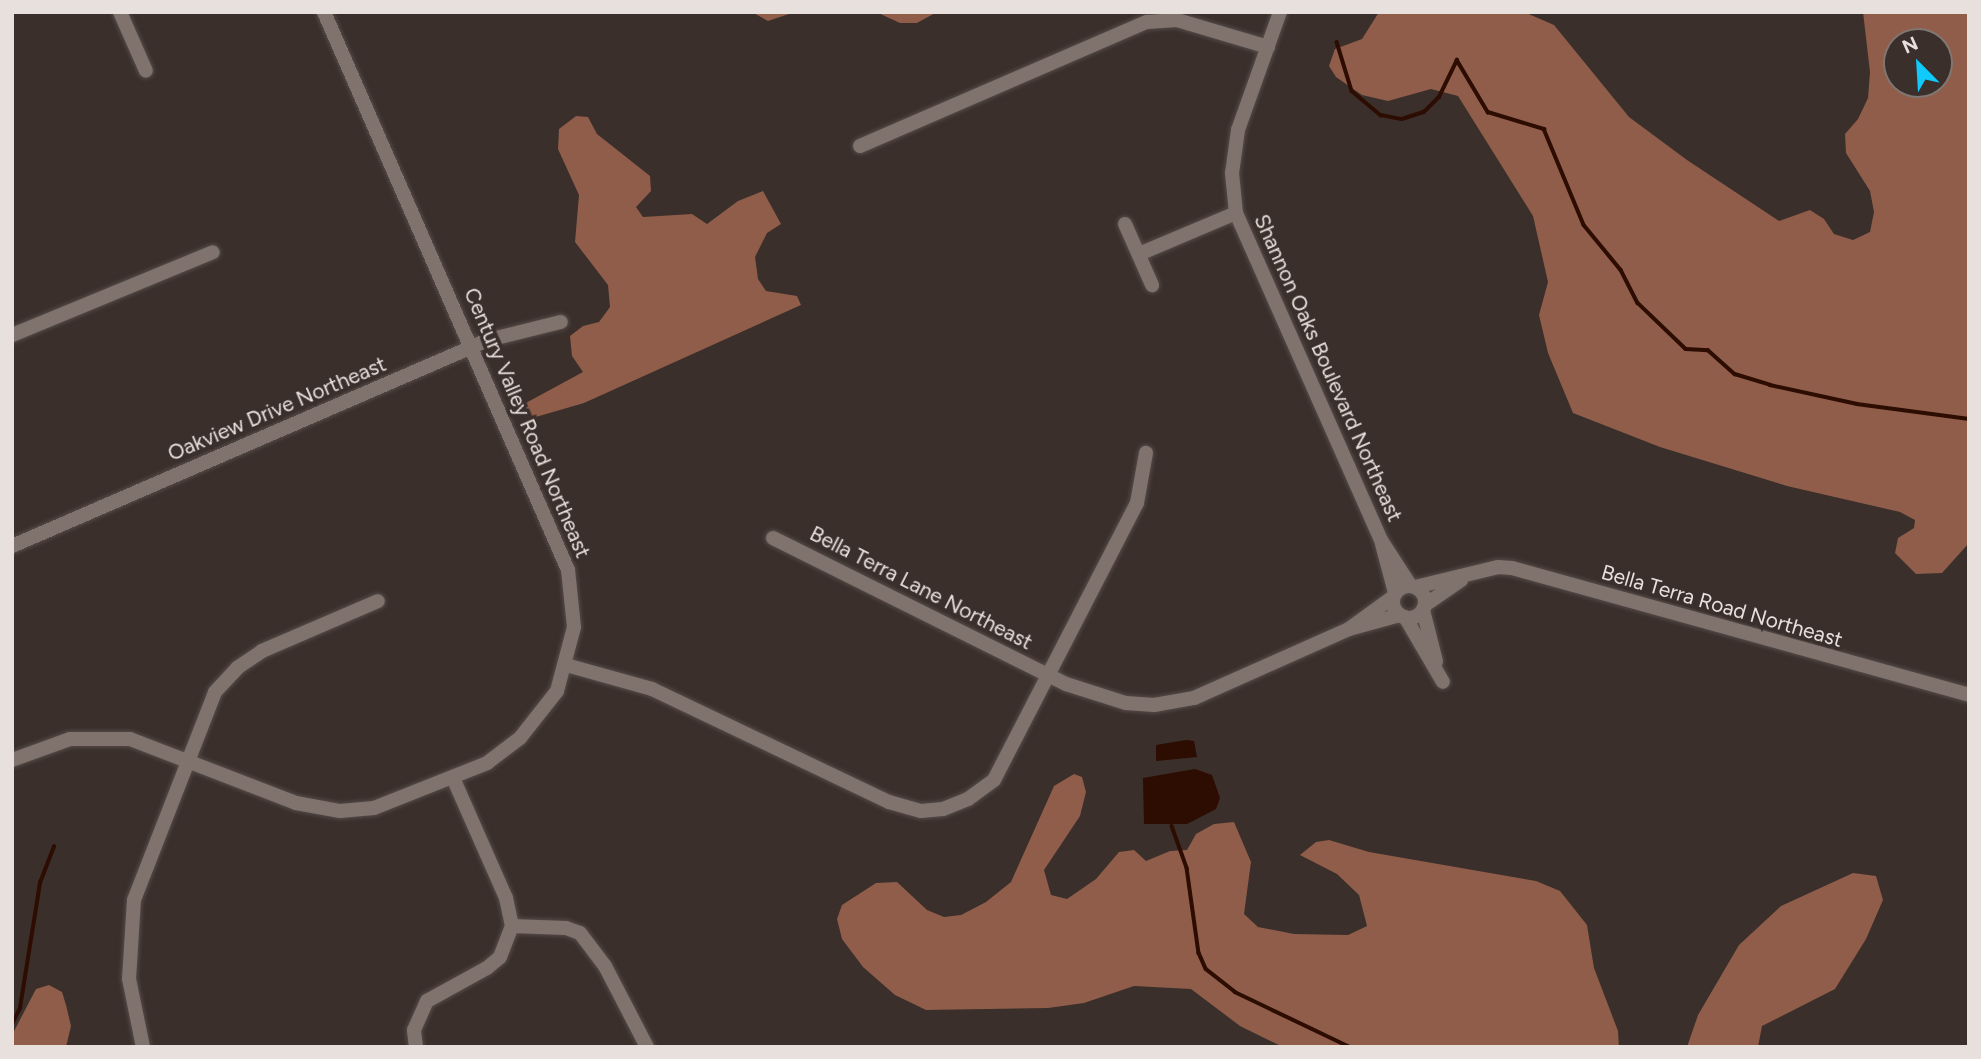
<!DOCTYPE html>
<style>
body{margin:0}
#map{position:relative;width:1981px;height:1059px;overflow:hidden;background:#3a2f2b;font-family:Figtree,sans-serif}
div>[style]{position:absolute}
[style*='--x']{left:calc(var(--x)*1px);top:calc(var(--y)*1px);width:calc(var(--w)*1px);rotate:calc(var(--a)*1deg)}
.forest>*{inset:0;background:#8f5d49}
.water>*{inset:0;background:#2d0c01}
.stream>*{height:3.5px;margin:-1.75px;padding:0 1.75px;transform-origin:1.75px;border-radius:1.75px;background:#2d0c01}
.roads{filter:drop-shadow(0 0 2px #554b48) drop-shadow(0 0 2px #554b48)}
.street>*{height:14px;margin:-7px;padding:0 7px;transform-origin:7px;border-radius:7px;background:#80736e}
.street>.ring{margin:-7px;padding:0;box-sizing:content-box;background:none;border:14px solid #80736e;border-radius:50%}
span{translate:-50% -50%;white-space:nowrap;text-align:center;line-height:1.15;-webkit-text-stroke:7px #3a2f2b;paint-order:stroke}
.street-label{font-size:21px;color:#e8e0dd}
.frame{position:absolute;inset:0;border:14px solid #e8e0dd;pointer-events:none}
.north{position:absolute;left:1883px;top:28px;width:70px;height:70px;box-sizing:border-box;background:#3a2f2b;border:2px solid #807672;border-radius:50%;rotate:336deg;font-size:19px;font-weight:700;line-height:28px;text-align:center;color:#e8e0dd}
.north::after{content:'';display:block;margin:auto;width:24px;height:32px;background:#0fcafa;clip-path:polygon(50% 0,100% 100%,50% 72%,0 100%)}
</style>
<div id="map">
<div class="forest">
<i style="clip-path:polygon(752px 12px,795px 12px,768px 21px)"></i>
<i style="clip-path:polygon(876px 12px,937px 12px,917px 23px,900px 23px)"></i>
<i style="clip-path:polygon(evenodd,1379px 12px,1524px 12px,1554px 25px,1629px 117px,1687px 160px,1779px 221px,1810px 210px,1824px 219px,1834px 234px,1853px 240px,1870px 232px,1874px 212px,1870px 191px,1846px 153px,1845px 134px,1858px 119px,1868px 98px,1870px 72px,1863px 12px,1969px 12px,1969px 543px,1942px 573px,1916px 574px,1895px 553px,1898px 538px,1914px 528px,1915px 520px,1900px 512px,1787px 486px,1660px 447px,1573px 413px,1548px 353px,1539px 315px,1548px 282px,1533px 216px,1458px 96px,1431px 89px,1388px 101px,1362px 95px,1336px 77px,1329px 66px,1335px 49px,1362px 39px,1379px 12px,1939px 42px,1939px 84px,1897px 84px,1897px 42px,1939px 42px)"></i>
<i style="clip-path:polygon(576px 116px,588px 117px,597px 134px,650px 176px,651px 191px,636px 207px,643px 217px,692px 214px,707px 224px,738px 201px,763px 191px,781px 224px,767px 233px,755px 257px,758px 279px,766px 291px,797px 296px,801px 305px,584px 403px,529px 419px,524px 404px,583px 372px,572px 356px,570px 336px,583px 326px,599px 322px,610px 307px,608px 285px,575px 242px,579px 195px,558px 149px,559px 129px)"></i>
<i style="clip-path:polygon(1074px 774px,1082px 777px,1086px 792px,1080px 816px,1044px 870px,1051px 895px,1067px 899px,1096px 879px,1119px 852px,1134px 850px,1146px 861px,1170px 851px,1187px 850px,1196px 834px,1214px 824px,1234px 822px,1251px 862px,1244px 914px,1258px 927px,1294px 934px,1348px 935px,1367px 926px,1359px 895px,1337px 874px,1300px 855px,1316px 842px,1329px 840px,1369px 852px,1536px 881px,1560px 891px,1587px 925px,1594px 968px,1618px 1031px,1619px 1047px,1283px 1047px,1240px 1026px,1191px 989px,1134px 986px,1084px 1003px,1048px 1008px,926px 1010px,895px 995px,863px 967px,842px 939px,837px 919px,842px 905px,876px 883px,897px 882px,927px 910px,944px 917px,961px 915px,986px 902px,1011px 882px,1054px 786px)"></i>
<i style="clip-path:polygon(1853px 873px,1876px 876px,1883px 900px,1866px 939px,1835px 989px,1762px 1026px,1758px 1047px,1687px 1047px,1698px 1015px,1739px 945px,1781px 906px)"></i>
<i style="clip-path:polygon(49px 985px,62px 992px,66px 1005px,71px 1026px,66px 1047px,12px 1047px,12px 1035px,36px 989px)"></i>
</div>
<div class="water">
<i style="clip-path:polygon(1186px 740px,1194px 741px,1197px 757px,1156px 761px,1156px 745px)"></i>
<i style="clip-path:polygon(1195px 769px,1212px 775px,1220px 798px,1216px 809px,1187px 824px,1144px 824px,1143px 778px)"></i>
</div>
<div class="stream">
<i style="--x:1337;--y:42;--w:51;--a:73"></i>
<i style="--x:1352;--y:91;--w:38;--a:40"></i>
<i style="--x:1381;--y:115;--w:21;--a:11"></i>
<i style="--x:1402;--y:119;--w:23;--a:-18"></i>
<i style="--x:1424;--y:112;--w:21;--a:-45"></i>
<i style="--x:1439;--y:97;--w:41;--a:-64.1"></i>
<i style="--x:1457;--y:60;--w:61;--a:59.2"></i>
<i style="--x:1488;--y:112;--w:59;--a:16.9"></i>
<i style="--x:1544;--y:129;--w:104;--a:67.4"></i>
<i style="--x:1584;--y:225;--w:58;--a:50.6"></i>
<i style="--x:1621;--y:270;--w:37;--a:63"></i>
<i style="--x:1638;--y:303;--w:66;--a:43.8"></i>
<i style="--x:1686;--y:349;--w:22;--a:3"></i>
<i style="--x:1708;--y:350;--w:36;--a:42"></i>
<i style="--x:1735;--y:374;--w:37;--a:17"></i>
<i style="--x:1770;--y:385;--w:89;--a:12.3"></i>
<i style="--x:1857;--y:404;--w:113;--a:7.6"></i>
<i style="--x:1172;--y:826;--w:45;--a:70.3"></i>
<i style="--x:1187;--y:868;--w:86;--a:82"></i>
<i style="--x:1199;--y:953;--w:17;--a:66"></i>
<i style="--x:1206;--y:969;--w:37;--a:38"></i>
<i style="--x:1235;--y:992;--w:127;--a:25.6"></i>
<i style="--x:12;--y:1024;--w:18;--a:-63"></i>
<i style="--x:20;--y:1008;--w:127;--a:-80.9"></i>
<i style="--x:40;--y:883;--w:39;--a:-69"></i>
</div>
<div class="roads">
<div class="street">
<i style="--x:120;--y:12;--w:64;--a:66.2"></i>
<i style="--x:1280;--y:12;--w:125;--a:109.6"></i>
<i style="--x:1238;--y:130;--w:43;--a:97.9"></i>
<i style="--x:1232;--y:173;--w:40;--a:84.3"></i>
<i style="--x:1236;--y:213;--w:358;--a:66.1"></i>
<i style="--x:1381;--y:540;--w:54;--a:57.2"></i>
<i style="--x:860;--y:146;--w:313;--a:-23.4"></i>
<i style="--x:1147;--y:22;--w:30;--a:-4"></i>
<i style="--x:1177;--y:20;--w:95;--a:16.5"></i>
<i style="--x:1125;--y:224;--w:67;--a:66.1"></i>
<i style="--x:1139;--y:254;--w:105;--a:-22.9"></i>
<i style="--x:12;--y:335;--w:217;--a:-22.4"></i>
<i style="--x:773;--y:538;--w:327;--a:26.5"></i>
<i style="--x:1066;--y:684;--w:63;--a:17.6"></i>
<i style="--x:1126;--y:703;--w:28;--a:4"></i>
<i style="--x:1154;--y:705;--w:41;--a:-9.9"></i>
<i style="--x:1194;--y:698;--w:170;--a:-24"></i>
<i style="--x:1349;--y:629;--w:53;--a:-15.4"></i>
<i style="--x:1382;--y:544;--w:51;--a:75.1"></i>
<i style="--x:12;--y:546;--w:519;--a:-23.4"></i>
<i style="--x:488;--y:340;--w:75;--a:-13.9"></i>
<i class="ring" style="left:1393px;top:586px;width:18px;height:18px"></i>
<i style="--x:1415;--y:587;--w:85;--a:-13.5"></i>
<i style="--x:1498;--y:567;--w:14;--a:4"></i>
<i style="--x:1512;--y:568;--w:474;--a:15.5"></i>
<i style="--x:1425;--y:605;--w:44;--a:-34.8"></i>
<i style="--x:1423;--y:610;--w:53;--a:75.7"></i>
<i style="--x:1405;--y:617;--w:75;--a:59.7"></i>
<i style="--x:1349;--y:629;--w:54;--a:-36"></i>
<i style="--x:566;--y:665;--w:89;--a:15.6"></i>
<i style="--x:652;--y:689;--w:263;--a:25.5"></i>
<i style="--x:889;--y:802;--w:33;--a:16"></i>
<i style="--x:921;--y:811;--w:22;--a:-5"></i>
<i style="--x:943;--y:809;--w:27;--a:-22"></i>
<i style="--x:968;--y:799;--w:32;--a:-36"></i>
<i style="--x:994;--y:780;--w:312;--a:-62.7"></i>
<i style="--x:1137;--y:503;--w:51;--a:-79.8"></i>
<i style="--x:12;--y:760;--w:62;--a:-19.9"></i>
<i style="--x:70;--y:739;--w:60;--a:0"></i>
<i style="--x:130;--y:739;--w:178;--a:21.1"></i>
<i style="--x:296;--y:803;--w:45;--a:10.3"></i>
<i style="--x:340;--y:811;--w:34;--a:-5"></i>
<i style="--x:374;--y:808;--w:122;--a:-21.7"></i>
<i style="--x:487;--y:763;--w:41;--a:-37.1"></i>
<i style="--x:520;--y:738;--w:60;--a:-51.8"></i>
<i style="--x:557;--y:691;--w:66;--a:-75.1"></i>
<i style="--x:574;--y:627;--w:57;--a:-96"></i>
<i style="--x:568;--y:570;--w:609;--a:-113.62"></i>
<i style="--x:512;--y:926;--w:54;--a:2.1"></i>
<i style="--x:566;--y:928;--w:15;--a:20"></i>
<i style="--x:580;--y:933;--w:41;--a:52.9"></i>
<i style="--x:605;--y:966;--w:91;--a:62.6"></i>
<i style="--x:143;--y:1047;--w:69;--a:-101.6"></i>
<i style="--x:129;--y:979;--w:79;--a:-86.4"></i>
<i style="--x:134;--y:900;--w:223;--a:-68.7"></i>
<i style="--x:215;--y:692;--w:33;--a:-47"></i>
<i style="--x:237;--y:668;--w:30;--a:-34"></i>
<i style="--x:262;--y:651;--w:126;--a:-23.3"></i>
<i style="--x:416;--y:1047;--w:17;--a:-97"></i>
<i style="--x:414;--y:1030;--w:32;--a:-66"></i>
<i style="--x:427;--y:1001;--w:68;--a:-28.8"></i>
<i style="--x:487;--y:968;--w:17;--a:-40"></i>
<i style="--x:500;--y:957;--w:33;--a:-69"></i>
<i style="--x:512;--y:926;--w:29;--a:-102"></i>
<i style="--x:506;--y:898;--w:131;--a:-113.8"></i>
</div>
</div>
<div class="street-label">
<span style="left:1328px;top:368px;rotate:66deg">Shannon Oaks Boulevard Northeast</span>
<span style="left:277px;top:409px;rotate:-23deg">Oakview Drive Northeast</span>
<span style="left:527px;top:423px;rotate:67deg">Century Valley Road Northeast</span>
<span style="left:921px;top:588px;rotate:27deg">Bella Terra Lane Northeast</span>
<span style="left:1722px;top:606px;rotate:16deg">Bella Terra Road Northeast</span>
</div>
<div class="frame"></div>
<div class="north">N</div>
</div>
